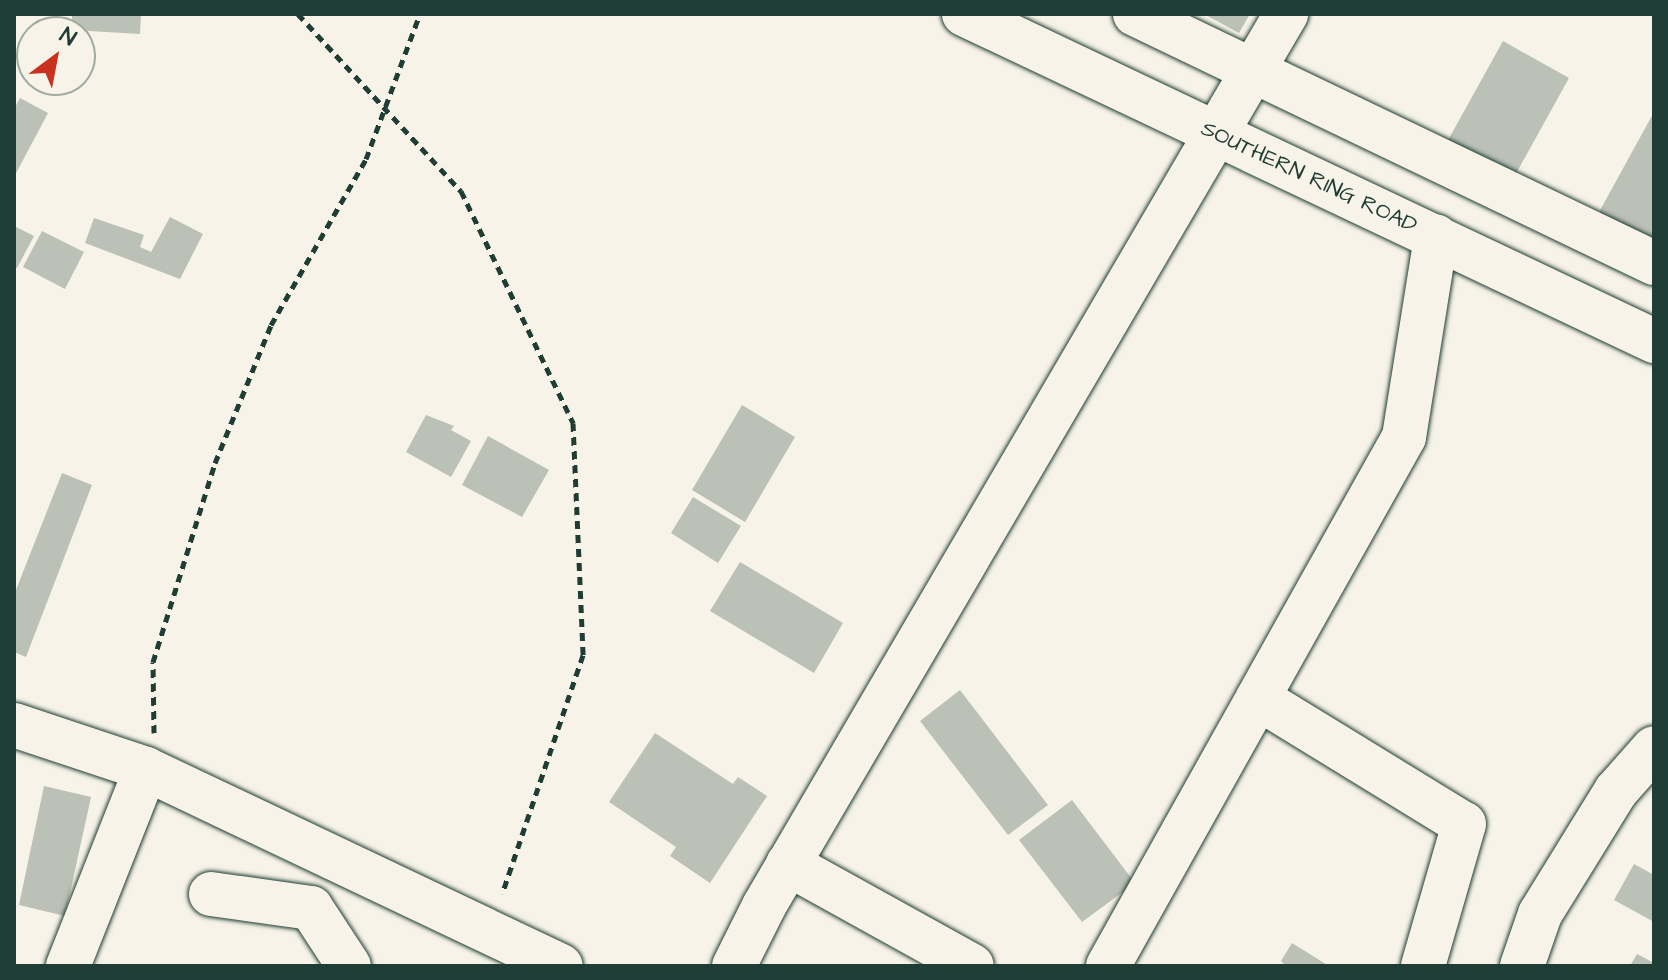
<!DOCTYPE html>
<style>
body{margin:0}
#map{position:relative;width:1668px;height:980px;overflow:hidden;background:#f7f3e8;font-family:"Architects Daughter",sans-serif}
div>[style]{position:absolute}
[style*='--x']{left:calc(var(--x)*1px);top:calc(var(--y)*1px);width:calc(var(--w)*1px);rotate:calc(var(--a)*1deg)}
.building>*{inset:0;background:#bbc1b6}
.path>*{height:5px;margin-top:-2.5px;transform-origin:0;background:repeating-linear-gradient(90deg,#1f3d34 0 8px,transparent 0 14px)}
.roads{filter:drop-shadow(0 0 2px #1f3d34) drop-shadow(0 0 2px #1f3d34)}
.minor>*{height:44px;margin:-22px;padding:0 22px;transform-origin:22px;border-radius:22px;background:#f7f3e8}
.major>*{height:44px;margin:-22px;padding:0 22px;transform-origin:22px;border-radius:22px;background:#f7f3e8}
span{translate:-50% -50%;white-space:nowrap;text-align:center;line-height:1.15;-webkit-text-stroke:8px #f7f3e8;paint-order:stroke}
.street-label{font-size:22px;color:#1f3d34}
.frame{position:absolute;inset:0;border:16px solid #1f3d34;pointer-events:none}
.north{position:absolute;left:16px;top:16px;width:80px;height:80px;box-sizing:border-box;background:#f7f3e8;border:2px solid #a1aaa0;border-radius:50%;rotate:32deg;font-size:22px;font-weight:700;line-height:32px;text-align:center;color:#1f3d34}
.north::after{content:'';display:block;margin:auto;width:28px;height:36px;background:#c8321e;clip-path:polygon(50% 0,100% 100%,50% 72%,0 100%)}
</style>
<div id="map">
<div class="building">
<i style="clip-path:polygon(72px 14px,141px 14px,140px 34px,72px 30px)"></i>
<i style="clip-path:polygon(1204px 14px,1250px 14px,1239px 33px)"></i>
<i style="clip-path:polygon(1503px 41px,1569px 78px,1513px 179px,1447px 142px)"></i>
<i style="clip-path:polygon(20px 98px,48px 113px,14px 177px,14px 109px)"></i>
<i style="clip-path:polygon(1654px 112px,1654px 239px,1598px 214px)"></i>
<i style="clip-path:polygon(170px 217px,203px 234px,180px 279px,85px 243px,94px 218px,144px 235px,140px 247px,151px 252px)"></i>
<i style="clip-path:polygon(14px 226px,34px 236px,17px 268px,14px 267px)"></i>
<i style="clip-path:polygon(42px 231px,84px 252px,65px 289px,23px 267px)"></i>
<i style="clip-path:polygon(742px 405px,795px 437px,745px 522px,692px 490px)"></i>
<i style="clip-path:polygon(426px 415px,454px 426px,451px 430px,471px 441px,451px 477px,406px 452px)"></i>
<i style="clip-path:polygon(488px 436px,549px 470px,522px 517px,462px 485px)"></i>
<i style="clip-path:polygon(62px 473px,92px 485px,26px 657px,14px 652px,14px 595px)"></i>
<i style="clip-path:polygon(693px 497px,741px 526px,718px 563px,671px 533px)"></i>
<i style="clip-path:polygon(740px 562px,843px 623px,814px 673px,710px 611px)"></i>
<i style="clip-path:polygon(960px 690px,1048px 805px,1008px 835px,920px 721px)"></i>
<i style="clip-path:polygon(655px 733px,733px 784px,738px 777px,767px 796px,710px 883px,670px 856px,676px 847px,609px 802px)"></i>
<i style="clip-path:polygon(44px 786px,91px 797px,65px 916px,19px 905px)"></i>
<i style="clip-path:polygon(1072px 800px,1135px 883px,1082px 922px,1019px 840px)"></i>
<i style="clip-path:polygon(1634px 864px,1654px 875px,1654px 922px,1614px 900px)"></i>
<i style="clip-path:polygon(1292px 943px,1329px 966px,1286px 966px,1281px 961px)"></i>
<i style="clip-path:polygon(1637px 954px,1654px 963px,1654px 966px,1630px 966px)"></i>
</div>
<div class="path">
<i style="--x:298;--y:14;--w:241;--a:47.4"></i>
<i style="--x:461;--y:191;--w:258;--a:64.2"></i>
<i style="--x:573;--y:423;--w:232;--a:87.5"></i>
<i style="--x:583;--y:655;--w:252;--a:108.7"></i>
<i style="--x:154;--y:733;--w:71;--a:-90.8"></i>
<i style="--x:153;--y:662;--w:208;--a:-72.7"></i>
<i style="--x:215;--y:463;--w:149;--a:-67.9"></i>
<i style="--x:271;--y:325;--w:191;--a:-60.2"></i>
<i style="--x:366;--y:159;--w:155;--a:-69.6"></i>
</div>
<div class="roads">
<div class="minor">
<i style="--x:1258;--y:698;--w:241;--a:31.5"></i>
<i style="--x:1464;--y:824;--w:148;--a:106.1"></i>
<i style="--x:14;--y:725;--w:139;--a:18.4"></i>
<i style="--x:146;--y:769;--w:212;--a:111.6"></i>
<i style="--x:146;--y:769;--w:459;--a:25.4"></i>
<i style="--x:788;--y:864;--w:210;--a:29"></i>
<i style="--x:211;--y:894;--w:101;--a:8"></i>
<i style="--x:311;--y:908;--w:69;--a:56.8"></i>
<i style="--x:734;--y:966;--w:67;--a:-63.4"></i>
<i style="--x:764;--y:906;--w:1034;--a:-59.66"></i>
<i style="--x:1108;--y:966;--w:606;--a:-60.77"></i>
<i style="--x:1404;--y:437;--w:203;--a:-80.9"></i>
<i style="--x:1522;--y:966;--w:55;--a:-70.9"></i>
<i style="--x:1540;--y:914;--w:145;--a:-58.3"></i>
<i style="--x:1616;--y:791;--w:57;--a:-48.5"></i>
</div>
<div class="major">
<i style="--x:964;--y:14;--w:764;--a:25.36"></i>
<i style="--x:1135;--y:14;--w:576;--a:25.63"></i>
</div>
</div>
<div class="street-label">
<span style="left:1309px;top:177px;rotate:25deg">SOUTHERN RING ROAD</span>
</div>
<div class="frame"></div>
<div class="north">N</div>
</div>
